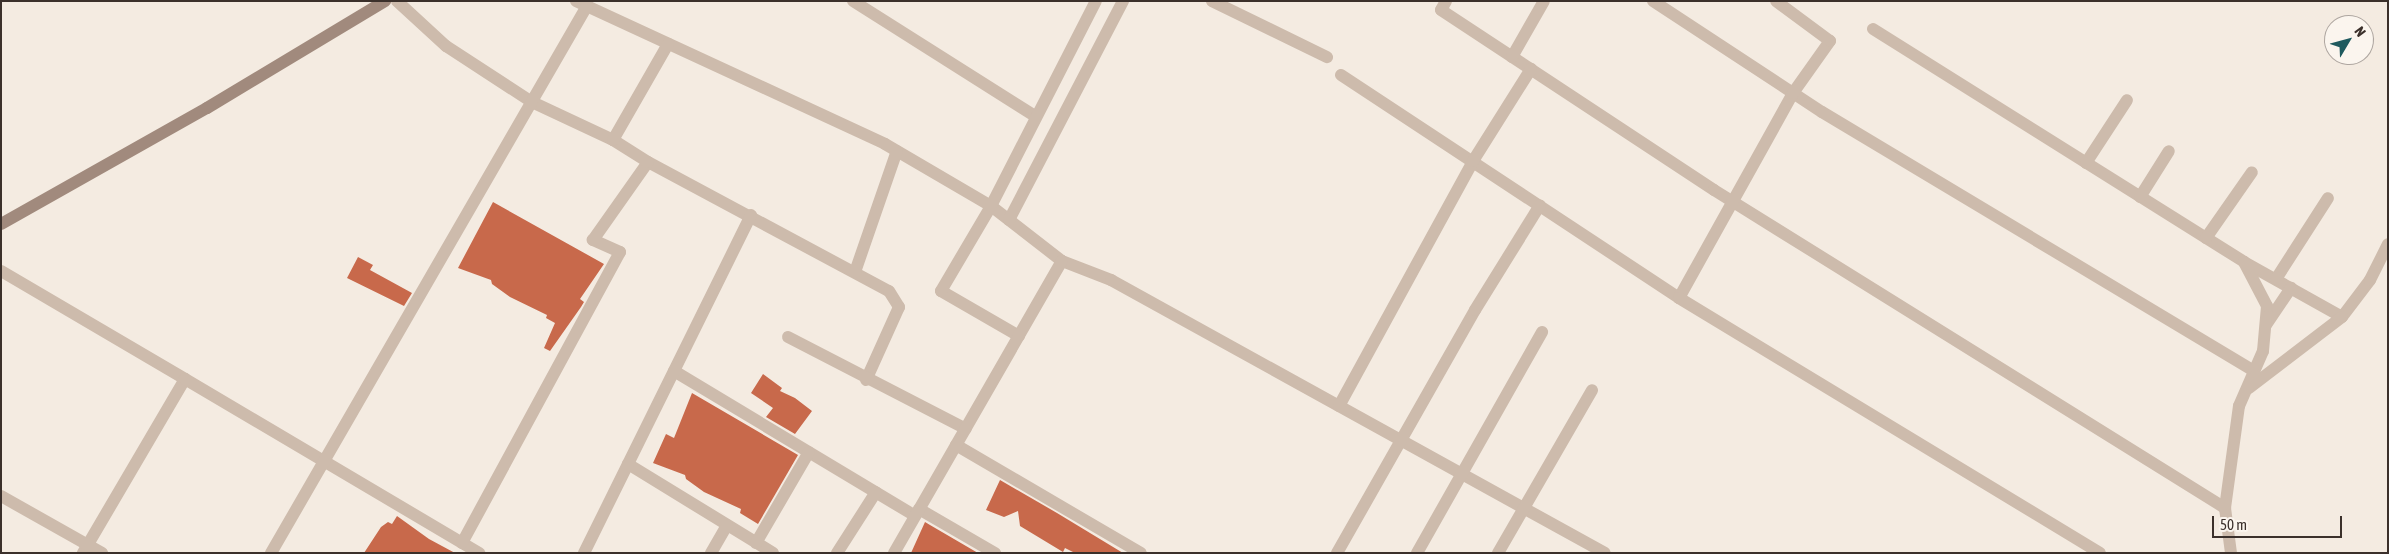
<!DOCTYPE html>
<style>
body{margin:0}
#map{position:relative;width:2389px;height:554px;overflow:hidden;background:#f4ebe1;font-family:"Asap Condensed",sans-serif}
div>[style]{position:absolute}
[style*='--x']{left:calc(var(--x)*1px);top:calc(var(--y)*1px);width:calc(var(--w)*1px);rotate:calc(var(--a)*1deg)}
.building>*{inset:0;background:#c8694b}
.street>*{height:12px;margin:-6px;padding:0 6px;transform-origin:6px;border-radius:6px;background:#cdbbac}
.secondary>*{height:12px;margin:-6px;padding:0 6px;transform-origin:6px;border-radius:6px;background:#a18a7d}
span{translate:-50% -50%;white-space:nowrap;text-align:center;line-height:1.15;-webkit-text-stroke:4px #fbf5ee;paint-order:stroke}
.frame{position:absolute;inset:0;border:2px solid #3b302b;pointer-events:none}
.north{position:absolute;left:2324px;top:15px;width:50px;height:50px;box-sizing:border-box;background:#fbf5ee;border:1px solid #aea6a0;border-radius:50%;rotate:53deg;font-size:14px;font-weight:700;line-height:20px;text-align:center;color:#3b302b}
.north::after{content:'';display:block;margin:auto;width:18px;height:22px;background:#1f5a5e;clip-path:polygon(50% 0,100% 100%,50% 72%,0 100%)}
.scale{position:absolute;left:2212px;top:516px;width:130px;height:22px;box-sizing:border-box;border:2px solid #3b302b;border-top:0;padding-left:6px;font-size:15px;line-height:18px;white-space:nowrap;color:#3b302b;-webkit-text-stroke:4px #fbf5ee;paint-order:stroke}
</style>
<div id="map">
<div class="building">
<i style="clip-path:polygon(493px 202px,604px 264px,580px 299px,584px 302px,581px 307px,550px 351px,544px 348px,555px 323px,546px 318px,547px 315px,510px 297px,492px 284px,491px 280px,458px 268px)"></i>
<i style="clip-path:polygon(358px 257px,373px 265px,370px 270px,412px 293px,404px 306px,347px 278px)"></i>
<i style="clip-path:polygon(763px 374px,782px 388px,780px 391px,795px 398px,812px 411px,795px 434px,766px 417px,773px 408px,751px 393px)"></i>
<i style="clip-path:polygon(692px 393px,798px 455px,758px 524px,740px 513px,741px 509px,704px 492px,686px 479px,685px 475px,653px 463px,666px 434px,674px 438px)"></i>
<i style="clip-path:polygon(1000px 480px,1057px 513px,1123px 553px,1075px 553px,1065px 548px,1063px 552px,1020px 526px,1018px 511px,1004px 517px,986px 510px)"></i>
<i style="clip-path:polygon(397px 516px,429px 539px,455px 553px,364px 553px,381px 527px,388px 522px,392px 524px)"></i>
<i style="clip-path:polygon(925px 522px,930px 525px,978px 553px,911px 553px)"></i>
</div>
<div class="street">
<i style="--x:397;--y:1;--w:67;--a:42.6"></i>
<i style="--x:446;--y:46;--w:103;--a:33.1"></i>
<i style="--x:532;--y:102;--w:89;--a:25.1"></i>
<i style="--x:576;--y:1;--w:340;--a:24.8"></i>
<i style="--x:885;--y:144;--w:123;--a:30.3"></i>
<i style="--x:991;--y:206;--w:90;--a:37.8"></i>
<i style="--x:1062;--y:261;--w:53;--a:21.2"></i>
<i style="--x:1111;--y:280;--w:564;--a:28.93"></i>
<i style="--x:853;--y:1;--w:215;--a:32.3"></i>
<i style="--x:1212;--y:1;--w:128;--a:26"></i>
<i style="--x:1446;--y:1;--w:10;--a:119"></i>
<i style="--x:1441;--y:10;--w:327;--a:33.4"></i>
<i style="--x:1714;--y:190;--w:602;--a:31.89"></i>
<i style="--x:1653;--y:1;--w:202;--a:33.3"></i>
<i style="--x:1822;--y:112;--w:504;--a:30.94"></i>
<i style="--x:1873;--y:29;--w:438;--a:32.1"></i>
<i style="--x:2244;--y:262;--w:112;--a:29.3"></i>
<i style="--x:2342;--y:317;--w:46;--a:-52.9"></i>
<i style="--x:2370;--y:280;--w:40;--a:-63.4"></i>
<i style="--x:1512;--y:57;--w:64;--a:-60.3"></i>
<i style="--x:1341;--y:75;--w:405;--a:33.4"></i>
<i style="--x:1679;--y:298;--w:235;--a:-60.9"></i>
<i style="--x:1793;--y:93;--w:64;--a:-54.6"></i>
<i style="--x:1830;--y:41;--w:67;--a:-143.5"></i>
<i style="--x:648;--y:162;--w:273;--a:28.2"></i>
<i style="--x:889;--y:291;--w:19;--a:58"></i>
<i style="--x:899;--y:307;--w:80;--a:114.3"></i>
<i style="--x:2086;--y:163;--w:75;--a:-56.9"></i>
<i style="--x:2140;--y:197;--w:54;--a:-57.8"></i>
<i style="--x:1009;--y:220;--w:247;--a:-62.5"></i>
<i style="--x:2206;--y:238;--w:80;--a:-55.1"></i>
<i style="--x:1;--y:271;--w:213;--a:30.4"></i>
<i style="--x:185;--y:379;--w:202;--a:120.4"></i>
<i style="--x:855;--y:272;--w:128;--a:-70.9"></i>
<i style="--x:2276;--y:279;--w:96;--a:-57.3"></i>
<i style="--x:1679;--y:298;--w:492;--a:31.2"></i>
<i style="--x:2266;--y:325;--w:45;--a:-56"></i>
<i style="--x:1019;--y:336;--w:90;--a:-150"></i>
<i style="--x:941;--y:291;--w:99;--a:-59.5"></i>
<i style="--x:991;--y:206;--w:230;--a:-62.9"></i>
<i style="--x:788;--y:337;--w:200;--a:27.3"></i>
<i style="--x:674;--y:371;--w:281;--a:31"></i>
<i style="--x:185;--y:379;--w:342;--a:30.6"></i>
<i style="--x:2249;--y:388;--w:117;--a:-37.4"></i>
<i style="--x:1339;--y:406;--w:279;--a:-61.3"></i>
<i style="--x:1473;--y:161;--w:109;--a:-57.8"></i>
<i style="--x:956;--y:445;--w:214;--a:30.3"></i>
<i style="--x:628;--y:464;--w:170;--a:31.5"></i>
<i style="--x:1;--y:496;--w:116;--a:29.4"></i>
<i style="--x:919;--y:509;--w:88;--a:30.1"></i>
<i style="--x:462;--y:543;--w:331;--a:-61.5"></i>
<i style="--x:620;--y:252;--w:30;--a:-156"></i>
<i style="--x:593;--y:240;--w:95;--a:-54.8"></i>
<i style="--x:648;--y:162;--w:41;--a:-147.8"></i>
<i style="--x:613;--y:140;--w:111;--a:-60.2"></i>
<i style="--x:756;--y:543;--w:105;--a:-59.8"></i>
<i style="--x:271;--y:553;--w:632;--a:-59.99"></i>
<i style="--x:584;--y:553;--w:377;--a:-63.7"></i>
<i style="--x:711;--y:553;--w:32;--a:-60"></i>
<i style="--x:837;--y:553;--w:72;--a:-57.4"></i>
<i style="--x:894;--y:553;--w:337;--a:-60.1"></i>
<i style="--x:1337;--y:553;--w:279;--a:-60.4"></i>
<i style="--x:1475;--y:310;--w:123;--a:-58.2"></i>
<i style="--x:1417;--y:553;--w:254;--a:-60.5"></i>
<i style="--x:1498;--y:553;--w:188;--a:-60"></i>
<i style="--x:2231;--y:553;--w:45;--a:-97.6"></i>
<i style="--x:2225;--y:508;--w:103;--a:-82.2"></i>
<i style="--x:2239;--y:406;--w:60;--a:-66.4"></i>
<i style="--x:2263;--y:351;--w:45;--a:-84.9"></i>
<i style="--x:2267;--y:306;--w:50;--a:-117.6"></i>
</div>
<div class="secondary">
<i style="--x:1;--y:224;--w:236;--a:-29.4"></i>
<i style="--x:207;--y:108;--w:208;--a:-31"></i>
</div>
<div class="frame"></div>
<div class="north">N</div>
<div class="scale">50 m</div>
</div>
